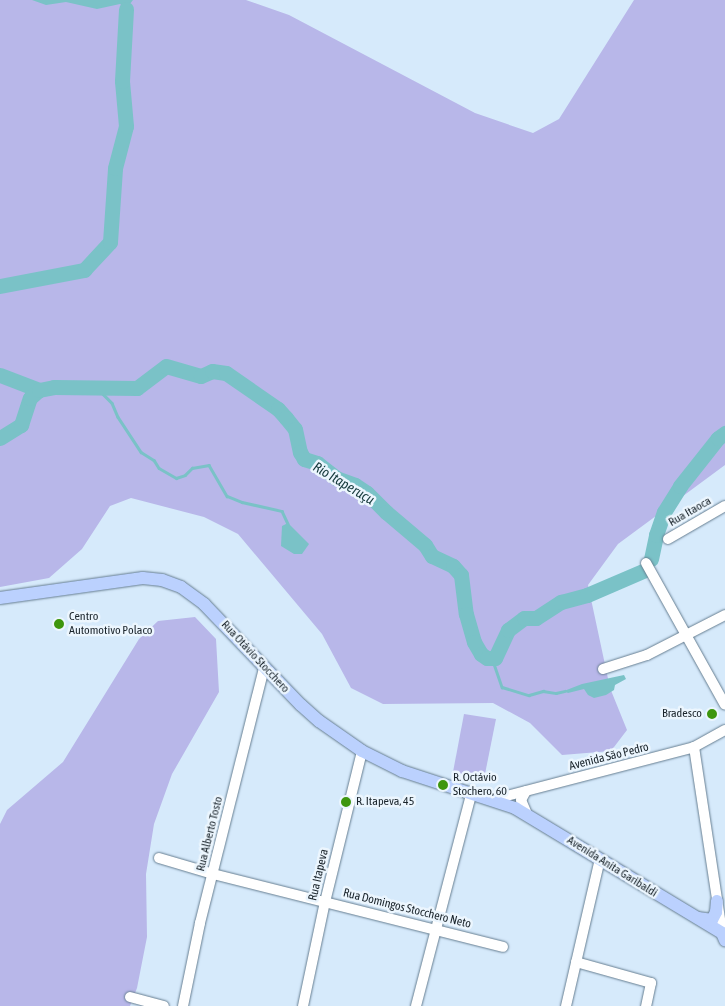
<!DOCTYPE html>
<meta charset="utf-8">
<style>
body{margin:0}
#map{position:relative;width:725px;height:1006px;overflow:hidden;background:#d6eafb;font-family:"Asap Condensed",sans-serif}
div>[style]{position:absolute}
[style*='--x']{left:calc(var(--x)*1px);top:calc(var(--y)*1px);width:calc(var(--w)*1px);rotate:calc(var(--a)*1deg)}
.green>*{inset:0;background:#b8b7e9}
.water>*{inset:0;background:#7ac2c7}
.stream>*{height:2.5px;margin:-1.25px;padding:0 1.25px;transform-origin:1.25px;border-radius:1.25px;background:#7ac2c7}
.river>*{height:15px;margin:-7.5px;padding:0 7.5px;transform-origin:7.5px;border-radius:7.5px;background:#7ac2c7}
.roads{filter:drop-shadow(0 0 1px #667e91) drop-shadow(0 0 1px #667e91)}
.minor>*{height:10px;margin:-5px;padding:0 5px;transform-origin:5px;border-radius:5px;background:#fff}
.major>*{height:12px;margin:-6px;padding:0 6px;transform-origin:6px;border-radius:6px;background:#bbd1fe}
.dots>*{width:14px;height:14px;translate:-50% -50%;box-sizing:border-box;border:2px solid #ecf6fe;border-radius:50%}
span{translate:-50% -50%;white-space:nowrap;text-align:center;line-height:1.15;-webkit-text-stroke:5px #ecf6fe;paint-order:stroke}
.street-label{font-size:12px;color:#1a242b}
.poi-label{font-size:12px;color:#1a242b}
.left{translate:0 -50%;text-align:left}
.right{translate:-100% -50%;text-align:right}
.water-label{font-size:14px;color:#15393b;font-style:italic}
</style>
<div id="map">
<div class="green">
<i style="clip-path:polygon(0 0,246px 0,289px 15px,475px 113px,533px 133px,559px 119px,634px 0,725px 0,725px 465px,618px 544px,588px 585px,610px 688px,627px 730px,611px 751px,562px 755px,530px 723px,493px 703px,383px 704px,351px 688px,322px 634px,238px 534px,204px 517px,131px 498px,110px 506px,82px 549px,49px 578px,0 587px)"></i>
<i style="clip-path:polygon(195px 617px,216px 639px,219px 692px,172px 774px,154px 824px,146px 874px,147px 937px,137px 988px,130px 1006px,0 1006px,0 824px,7px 810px,63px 762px,139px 639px,158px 621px)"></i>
<i style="clip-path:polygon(464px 714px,496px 719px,484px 779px,453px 772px)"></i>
</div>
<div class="water">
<i style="clip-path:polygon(32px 0,133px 0,126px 9px,120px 4px,97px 9px,66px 2px,46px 5px)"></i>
<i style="clip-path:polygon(288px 523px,309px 544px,302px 554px,294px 554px,281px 546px,282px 526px)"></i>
<i style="clip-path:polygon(624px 675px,626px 679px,615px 685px,614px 690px,606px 695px,594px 698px,588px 695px,584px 689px,568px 693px,564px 691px,582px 684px)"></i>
</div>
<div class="stream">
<i style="--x:97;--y:388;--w:21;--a:45"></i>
<i style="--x:112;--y:403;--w:15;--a:67"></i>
<i style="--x:118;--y:417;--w:42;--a:56.7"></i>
<i style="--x:141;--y:452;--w:15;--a:32"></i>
<i style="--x:154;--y:460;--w:9;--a:58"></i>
<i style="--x:159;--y:468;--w:20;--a:30"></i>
<i style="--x:176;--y:478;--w:9;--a:-18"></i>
<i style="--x:185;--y:475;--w:10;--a:-45"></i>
<i style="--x:192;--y:468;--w:17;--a:-10"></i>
<i style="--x:209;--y:465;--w:36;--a:60"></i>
<i style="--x:227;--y:496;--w:16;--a:22"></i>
<i style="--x:242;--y:502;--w:41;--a:12.7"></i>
<i style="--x:282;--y:511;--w:14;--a:65"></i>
<i style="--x:492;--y:658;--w:31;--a:71"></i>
<i style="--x:502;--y:687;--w:28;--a:17"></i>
<i style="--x:529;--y:695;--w:15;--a:-16"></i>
<i style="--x:543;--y:691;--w:13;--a:9"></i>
<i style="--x:556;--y:693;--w:9;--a:-13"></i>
</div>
<div class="river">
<i style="--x:0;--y:286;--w:86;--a:-10.8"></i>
<i style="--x:84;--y:270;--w:38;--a:-47"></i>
<i style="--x:110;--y:242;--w:74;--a:-86.1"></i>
<i style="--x:115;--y:168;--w:43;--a:-75.3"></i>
<i style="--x:126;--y:126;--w:45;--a:-95.1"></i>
<i style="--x:122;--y:81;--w:72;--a:-86.8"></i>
<i style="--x:0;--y:375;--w:42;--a:21"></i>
<i style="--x:0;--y:438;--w:25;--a:-32"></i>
<i style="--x:21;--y:425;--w:28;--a:-72"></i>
<i style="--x:30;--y:398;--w:12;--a:-42"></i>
<i style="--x:39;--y:390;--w:15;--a:-11"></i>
<i style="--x:54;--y:387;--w:83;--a:0.7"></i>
<i style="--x:137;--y:388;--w:36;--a:-37"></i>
<i style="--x:166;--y:366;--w:36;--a:16"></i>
<i style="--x:201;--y:376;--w:12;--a:-24"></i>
<i style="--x:212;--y:371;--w:14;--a:8"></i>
<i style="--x:226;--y:373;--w:63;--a:34.7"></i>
<i style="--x:278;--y:409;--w:12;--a:48"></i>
<i style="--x:286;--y:418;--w:14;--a:51"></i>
<i style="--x:295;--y:429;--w:24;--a:78"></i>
<i style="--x:300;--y:452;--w:8;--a:60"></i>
<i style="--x:304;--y:459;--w:14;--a:17"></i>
<i style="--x:317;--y:463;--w:24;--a:38"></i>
<i style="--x:336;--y:478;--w:20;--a:20"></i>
<i style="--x:355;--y:485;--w:14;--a:34"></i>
<i style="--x:367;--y:493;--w:27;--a:45"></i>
<i style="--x:386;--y:512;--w:51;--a:40.2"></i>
<i style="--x:425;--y:545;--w:13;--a:58"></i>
<i style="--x:432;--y:556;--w:23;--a:25"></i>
<i style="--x:453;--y:566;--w:12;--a:48"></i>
<i style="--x:461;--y:575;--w:39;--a:83"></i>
<i style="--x:466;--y:614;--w:29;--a:74"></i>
<i style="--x:474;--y:642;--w:14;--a:60"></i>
<i style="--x:481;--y:654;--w:7;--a:34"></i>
<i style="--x:487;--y:658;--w:8;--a:0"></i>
<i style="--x:495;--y:658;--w:31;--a:-65"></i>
<i style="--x:508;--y:630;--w:20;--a:-37"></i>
<i style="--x:524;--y:618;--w:12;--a:0"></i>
<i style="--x:536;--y:618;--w:30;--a:-33"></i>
<i style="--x:561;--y:602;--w:27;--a:-15"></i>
<i style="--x:587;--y:595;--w:63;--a:-23.3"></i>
<i style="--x:651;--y:559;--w:25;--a:-78"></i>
<i style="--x:656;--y:535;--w:24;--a:-71"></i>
<i style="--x:664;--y:512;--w:31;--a:-58"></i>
<i style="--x:680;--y:486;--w:61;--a:-51.6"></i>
<i style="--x:718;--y:438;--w:9;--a:-36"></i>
</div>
<div class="roads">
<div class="minor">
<i style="--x:668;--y:539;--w:66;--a:-30.1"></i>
<i style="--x:646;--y:563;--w:162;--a:60.9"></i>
<i style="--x:603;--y:669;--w:46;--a:-17.7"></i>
<i style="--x:647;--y:655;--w:88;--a:-27.1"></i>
<i style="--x:694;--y:747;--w:188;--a:81.4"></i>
<i style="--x:526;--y:791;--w:10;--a:119"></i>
<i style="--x:521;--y:800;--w:15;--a:67"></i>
<i style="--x:495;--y:799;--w:206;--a:-14.6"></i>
<i style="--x:694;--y:747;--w:35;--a:-29"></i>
<i style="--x:159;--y:858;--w:56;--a:16.5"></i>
<i style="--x:213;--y:874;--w:299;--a:14.1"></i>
<i style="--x:576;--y:962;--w:78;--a:15.6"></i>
<i style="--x:651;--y:983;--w:24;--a:102"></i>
<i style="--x:130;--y:997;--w:35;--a:15"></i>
<i style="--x:183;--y:1006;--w:85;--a:-78.4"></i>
<i style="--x:200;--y:923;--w:263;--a:-75.9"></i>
<i style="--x:303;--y:1006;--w:106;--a:-78.1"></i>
<i style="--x:325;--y:902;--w:155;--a:-76.2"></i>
<i style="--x:416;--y:1006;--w:218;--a:-75.4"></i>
<i style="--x:566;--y:1006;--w:151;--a:-77"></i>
</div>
<div class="major">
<i style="--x:0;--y:598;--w:144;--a:-8"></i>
<i style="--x:143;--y:578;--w:19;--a:6"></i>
<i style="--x:162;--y:580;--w:20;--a:20"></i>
<i style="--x:181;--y:587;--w:29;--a:36"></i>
<i style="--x:204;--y:604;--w:140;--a:46.2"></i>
<i style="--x:301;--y:705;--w:24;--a:42"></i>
<i style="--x:319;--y:721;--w:52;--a:34.9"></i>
<i style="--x:362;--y:751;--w:45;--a:26.6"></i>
<i style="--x:402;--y:771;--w:119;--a:18.1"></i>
<i style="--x:515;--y:808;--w:242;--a:31.1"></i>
<i style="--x:722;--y:933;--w:8;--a:67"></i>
<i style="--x:698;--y:918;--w:14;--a:8"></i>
<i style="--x:712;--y:920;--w:9;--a:-63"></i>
<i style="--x:716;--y:912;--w:11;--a:-85"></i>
</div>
</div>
<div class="dots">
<i style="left:59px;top:624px;background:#3e960e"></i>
<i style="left:712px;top:714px;background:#3e960e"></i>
<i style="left:443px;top:785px;background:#3e960e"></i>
<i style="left:346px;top:802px;background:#3e960e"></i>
</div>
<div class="street-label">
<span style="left:690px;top:512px;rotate:-30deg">Rua Itaoca</span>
<span style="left:255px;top:657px;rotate:47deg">Rua Otávio Stocchero</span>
<span style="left:609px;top:757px;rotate:-14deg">Avenida São Pedro</span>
<span style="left:210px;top:834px;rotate:-76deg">Rua Alberto Tosto</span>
<span style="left:612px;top:867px;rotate:32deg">Avenida Anita Garibaldi</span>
<span style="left:319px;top:875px;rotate:-77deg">Rua Itapeva</span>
<span style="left:407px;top:909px;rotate:14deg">Rua Domingos Stocchero Neto</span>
</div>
<div class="poi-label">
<span class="left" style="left:69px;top:624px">Centro<br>Automotivo Polaco</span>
<span class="right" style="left:702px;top:714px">Bradesco</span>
<span class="left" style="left:453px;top:785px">R. Octávio<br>Stochero, 60</span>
<span class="left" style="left:356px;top:802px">R. Itapeva, 45</span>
</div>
<div class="water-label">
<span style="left:344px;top:483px;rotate:31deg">Rio Itaperuçu</span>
</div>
</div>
